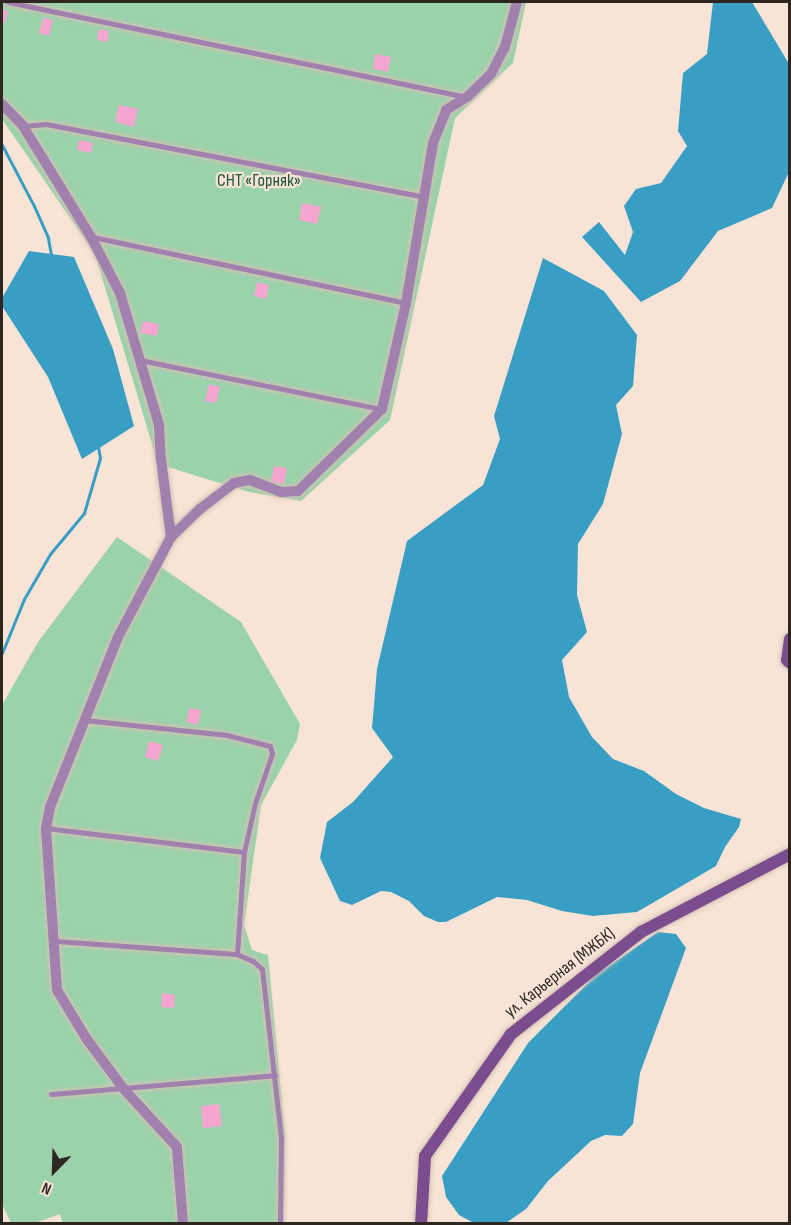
<!DOCTYPE html>
<meta charset="utf-8">
<style>
body{margin:0}
#map{position:relative;width:791px;height:1225px;overflow:hidden;background:#f7e4d6;font-family:"Sofia Sans Condensed",sans-serif}
div>[style]{position:absolute}
[style*='--x']{left:calc(var(--x)*1px);top:calc(var(--y)*1px);width:calc(var(--w)*1px);rotate:calc(var(--a)*1deg)}
.green>*{inset:0;background:#9ad2ab}
.water>*{inset:0;background:#399ec3}
.stream>*{height:3px;margin:-1.5px;padding:0 1.5px;transform-origin:1.5px;border-radius:1.5px;background:#399ec3}
.building>*{inset:0;background:#f4a6d1}
.roads{filter:drop-shadow(0 0 2px #d3c2b5) drop-shadow(0 0 2px #d3c2b5)}
.lane>*{height:5px;margin:-2.5px;padding:0 2.5px;transform-origin:2.5px;border-radius:2.5px;background:#a080ad}
.street>*{height:10px;margin:-5px;padding:0 5px;transform-origin:5px;border-radius:5px;background:#a080ad}
.secondary>*{height:12px;margin:-6px;padding:0 6px;transform-origin:6px;border-radius:6px;background:#7c4d8e}
span{translate:-50% -50%;white-space:nowrap;text-align:center;line-height:1.15;-webkit-text-stroke:4.5px #f7e4d6;paint-order:stroke}
.park-label{font-size:18px;color:#1b5433}
.street-label{font-size:18px;color:#2e2721}
.frame{position:absolute;inset:0;border:3px solid #2e2721;pointer-events:none}
.north{position:absolute;left:24px;top:1141px;width:60px;height:60px;-webkit-text-stroke:4px #f7e4d6;paint-order:stroke;rotate:203deg;font-size:16px;font-weight:700;line-height:24px;text-align:center;color:#2e2721}
.north::after{content:'';display:block;margin:auto;width:21px;height:27px;background:#2e2721;clip-path:polygon(50% 0,100% 100%,50% 72%,0 100%)}
</style>
<div id="map">
<div class="green">
<i style="clip-path:polygon(2px 2px,526px 2px,513px 63px,455px 118px,390px 420px,301px 501px,249px 492px,158px 464px,95px 254px,2px 119px)"></i>
<i style="clip-path:polygon(117px 537px,241px 622px,300px 724px,297px 740px,261px 805px,244px 925px,252px 950px,268px 955px,285px 1135px,284px 1223px,63px 1224px,60px 1214px,35px 1223px,11px 1223px,2px 1204px,2px 705px,38px 642px)"></i>
</div>
<div class="water">
<i style="clip-path:polygon(713px 2px,752px 2px,789px 64px,789px 172px,772px 208px,718px 231px,680px 281px,641px 302px,582px 237px,599px 222px,625px 255px,633px 232px,624px 206px,636px 189px,661px 183px,687px 146px,678px 131px,683px 73px,707px 54px)"></i>
<i style="clip-path:polygon(29px 251px,74px 257px,113px 349px,134px 426px,82px 459px,48px 377px,2px 306px,2px 298px)"></i>
<i style="clip-path:polygon(543px 258px,604px 291px,637px 335px,633px 386px,616px 405px,622px 434px,603px 504px,578px 544px,577px 595px,587px 632px,562px 660px,569px 697px,592px 737px,613px 759px,644px 771px,676px 794px,704px 808px,741px 819px,739px 827px,725px 847px,716px 866px,637px 912px,593px 916px,562px 911px,527px 900px,497px 897px,446px 922px,438px 922px,424px 916px,409px 901px,391px 892px,381px 891px,352px 905px,340px 901px,320px 858px,327px 822px,353px 802px,393px 757px,372px 728px,377px 669px,407px 541px,483px 485px,500px 439px,494px 416px)"></i>
<i style="clip-path:polygon(658px 932px,676px 934px,686px 948px,640px 1073px,633px 1124px,622px 1136px,605px 1135px,591px 1141px,548px 1181px,526px 1209px,506px 1223px,474px 1223px,459px 1215px,446px 1197px,442px 1176px,528px 1043px,596px 975px)"></i>
</div>
<div class="stream">
<i style="--x:2;--y:145;--w:69;--a:62.3"></i>
<i style="--x:34;--y:206;--w:35;--a:66"></i>
<i style="--x:48;--y:238;--w:17;--a:80"></i>
<i style="--x:2;--y:653;--w:58;--a:-67.8"></i>
<i style="--x:24;--y:599;--w:52;--a:-60"></i>
<i style="--x:50;--y:554;--w:53;--a:-50.3"></i>
<i style="--x:84;--y:513;--w:57;--a:-73.8"></i>
<i style="--x:100;--y:458;--w:11;--a:-100"></i>
</div>
<div class="building">
<i style="clip-path:polygon(2px 9px,8px 11px,5px 23px,2px 22px)"></i>
<i style="clip-path:polygon(43px 18px,53px 20px,49px 36px,39px 33px)"></i>
<i style="clip-path:polygon(99px 29px,109px 31px,107px 42px,97px 40px)"></i>
<i style="clip-path:polygon(375px 54px,391px 57px,388px 72px,373px 69px)"></i>
<i style="clip-path:polygon(119px 105px,138px 109px,134px 127px,115px 122px)"></i>
<i style="clip-path:polygon(79px 140px,93px 143px,91px 153px,77px 150px)"></i>
<i style="clip-path:polygon(302px 203px,321px 207px,317px 224px,299px 220px)"></i>
<i style="clip-path:polygon(257px 282px,269px 285px,266px 299px,254px 296px)"></i>
<i style="clip-path:polygon(143px 321px,159px 324px,157px 336px,140px 333px)"></i>
<i style="clip-path:polygon(209px 384px,220px 387px,216px 403px,205px 401px)"></i>
<i style="clip-path:polygon(274px 466px,287px 468px,284px 484px,271px 482px)"></i>
<i style="clip-path:polygon(189px 708px,201px 710px,198px 725px,186px 722px)"></i>
<i style="clip-path:polygon(149px 741px,163px 745px,158px 761px,145px 757px)"></i>
<i style="clip-path:polygon(162px 993px,175px 995px,174px 1008px,161px 1007px)"></i>
<i style="clip-path:polygon(219px 1104px,222px 1126px,203px 1128px,201px 1106px)"></i>
</div>
<div class="roads">
<div class="lane">
<i style="--x:8;--y:2;--w:467;--a:11.7"></i>
<i style="--x:23;--y:126;--w:23;--a:-5"></i>
<i style="--x:46;--y:124;--w:385;--a:10.9"></i>
<i style="--x:93;--y:237;--w:320;--a:11.9"></i>
<i style="--x:140;--y:360;--w:245;--a:11.5"></i>
<i style="--x:46;--y:828;--w:199;--a:6.9"></i>
<i style="--x:55;--y:941;--w:182;--a:4.1"></i>
<i style="--x:237;--y:954;--w:102;--a:-86.1"></i>
<i style="--x:244;--y:852;--w:50;--a:-77.3"></i>
<i style="--x:255;--y:803;--w:52;--a:-70.9"></i>
<i style="--x:272;--y:754;--w:8;--a:-104"></i>
<i style="--x:270;--y:746;--w:44;--a:-165.7"></i>
<i style="--x:227;--y:735;--w:143;--a:-174"></i>
<i style="--x:237;--y:954;--w:17;--a:24"></i>
<i style="--x:253;--y:961;--w:12;--a:42"></i>
<i style="--x:262;--y:969;--w:170;--a:83.6"></i>
<i style="--x:281;--y:1138;--w:86;--a:90.7"></i>
<i style="--x:51;--y:1094;--w:225;--a:-4.8"></i>
</div>
<div class="street">
<i style="--x:2;--y:104;--w:30;--a:46"></i>
<i style="--x:23;--y:126;--w:130;--a:58.5"></i>
<i style="--x:91;--y:237;--w:63;--a:62.6"></i>
<i style="--x:120;--y:293;--w:138;--a:73.5"></i>
<i style="--x:159;--y:425;--w:34;--a:87"></i>
<i style="--x:161;--y:459;--w:79;--a:82.7"></i>
<i style="--x:183;--y:1224;--w:77;--a:-94.5"></i>
<i style="--x:177;--y:1147;--w:80;--a:-132.5"></i>
<i style="--x:123;--y:1088;--w:62;--a:-126.5"></i>
<i style="--x:86;--y:1038;--w:56;--a:-121.1"></i>
<i style="--x:57;--y:990;--w:162;--a:-93.9"></i>
<i style="--x:46;--y:828;--w:21;--a:-79"></i>
<i style="--x:50;--y:807;--w:183;--a:-68.2"></i>
<i style="--x:118;--y:637;--w:113;--a:-62.1"></i>
<i style="--x:171;--y:537;--w:40;--a:-44"></i>
<i style="--x:200;--y:509;--w:43;--a:-37.4"></i>
<i style="--x:234;--y:483;--w:16;--a:-11"></i>
<i style="--x:250;--y:480;--w:33;--a:21"></i>
<i style="--x:281;--y:492;--w:17;--a:-3"></i>
<i style="--x:298;--y:491;--w:117;--a:-44.3"></i>
<i style="--x:382;--y:409;--w:109;--a:-77.2"></i>
<i style="--x:406;--y:303;--w:162;--a:-80.4"></i>
<i style="--x:433;--y:143;--w:35;--a:-68"></i>
<i style="--x:446;--y:110;--w:25;--a:-32"></i>
<i style="--x:467;--y:97;--w:33;--a:-44"></i>
<i style="--x:491;--y:74;--w:30;--a:-63"></i>
<i style="--x:505;--y:47;--w:47;--a:-75.1"></i>
</div>
<div class="secondary">
<i style="--x:790;--y:639;--w:21;--a:98"></i>
<i style="--x:787;--y:660;--w:4;--a:45"></i>
<i style="--x:421;--y:1224;--w:68;--a:-86.6"></i>
<i style="--x:425;--y:1156;--w:149;--a:-54.8"></i>
<i style="--x:511;--y:1034;--w:165;--a:-38.1"></i>
<i style="--x:641;--y:932;--w:168;--a:-27.6"></i>
</div>
</div>
<div class="park-label">
<span style="left:259px;top:181px">СНТ «Горняк»</span>
</div>
<div class="street-label">
<span style="left:560px;top:973px;rotate:-38deg">ул. Карьерная (МЖБК)</span>
</div>
<div class="frame"></div>
<div class="north">N</div>
</div>
